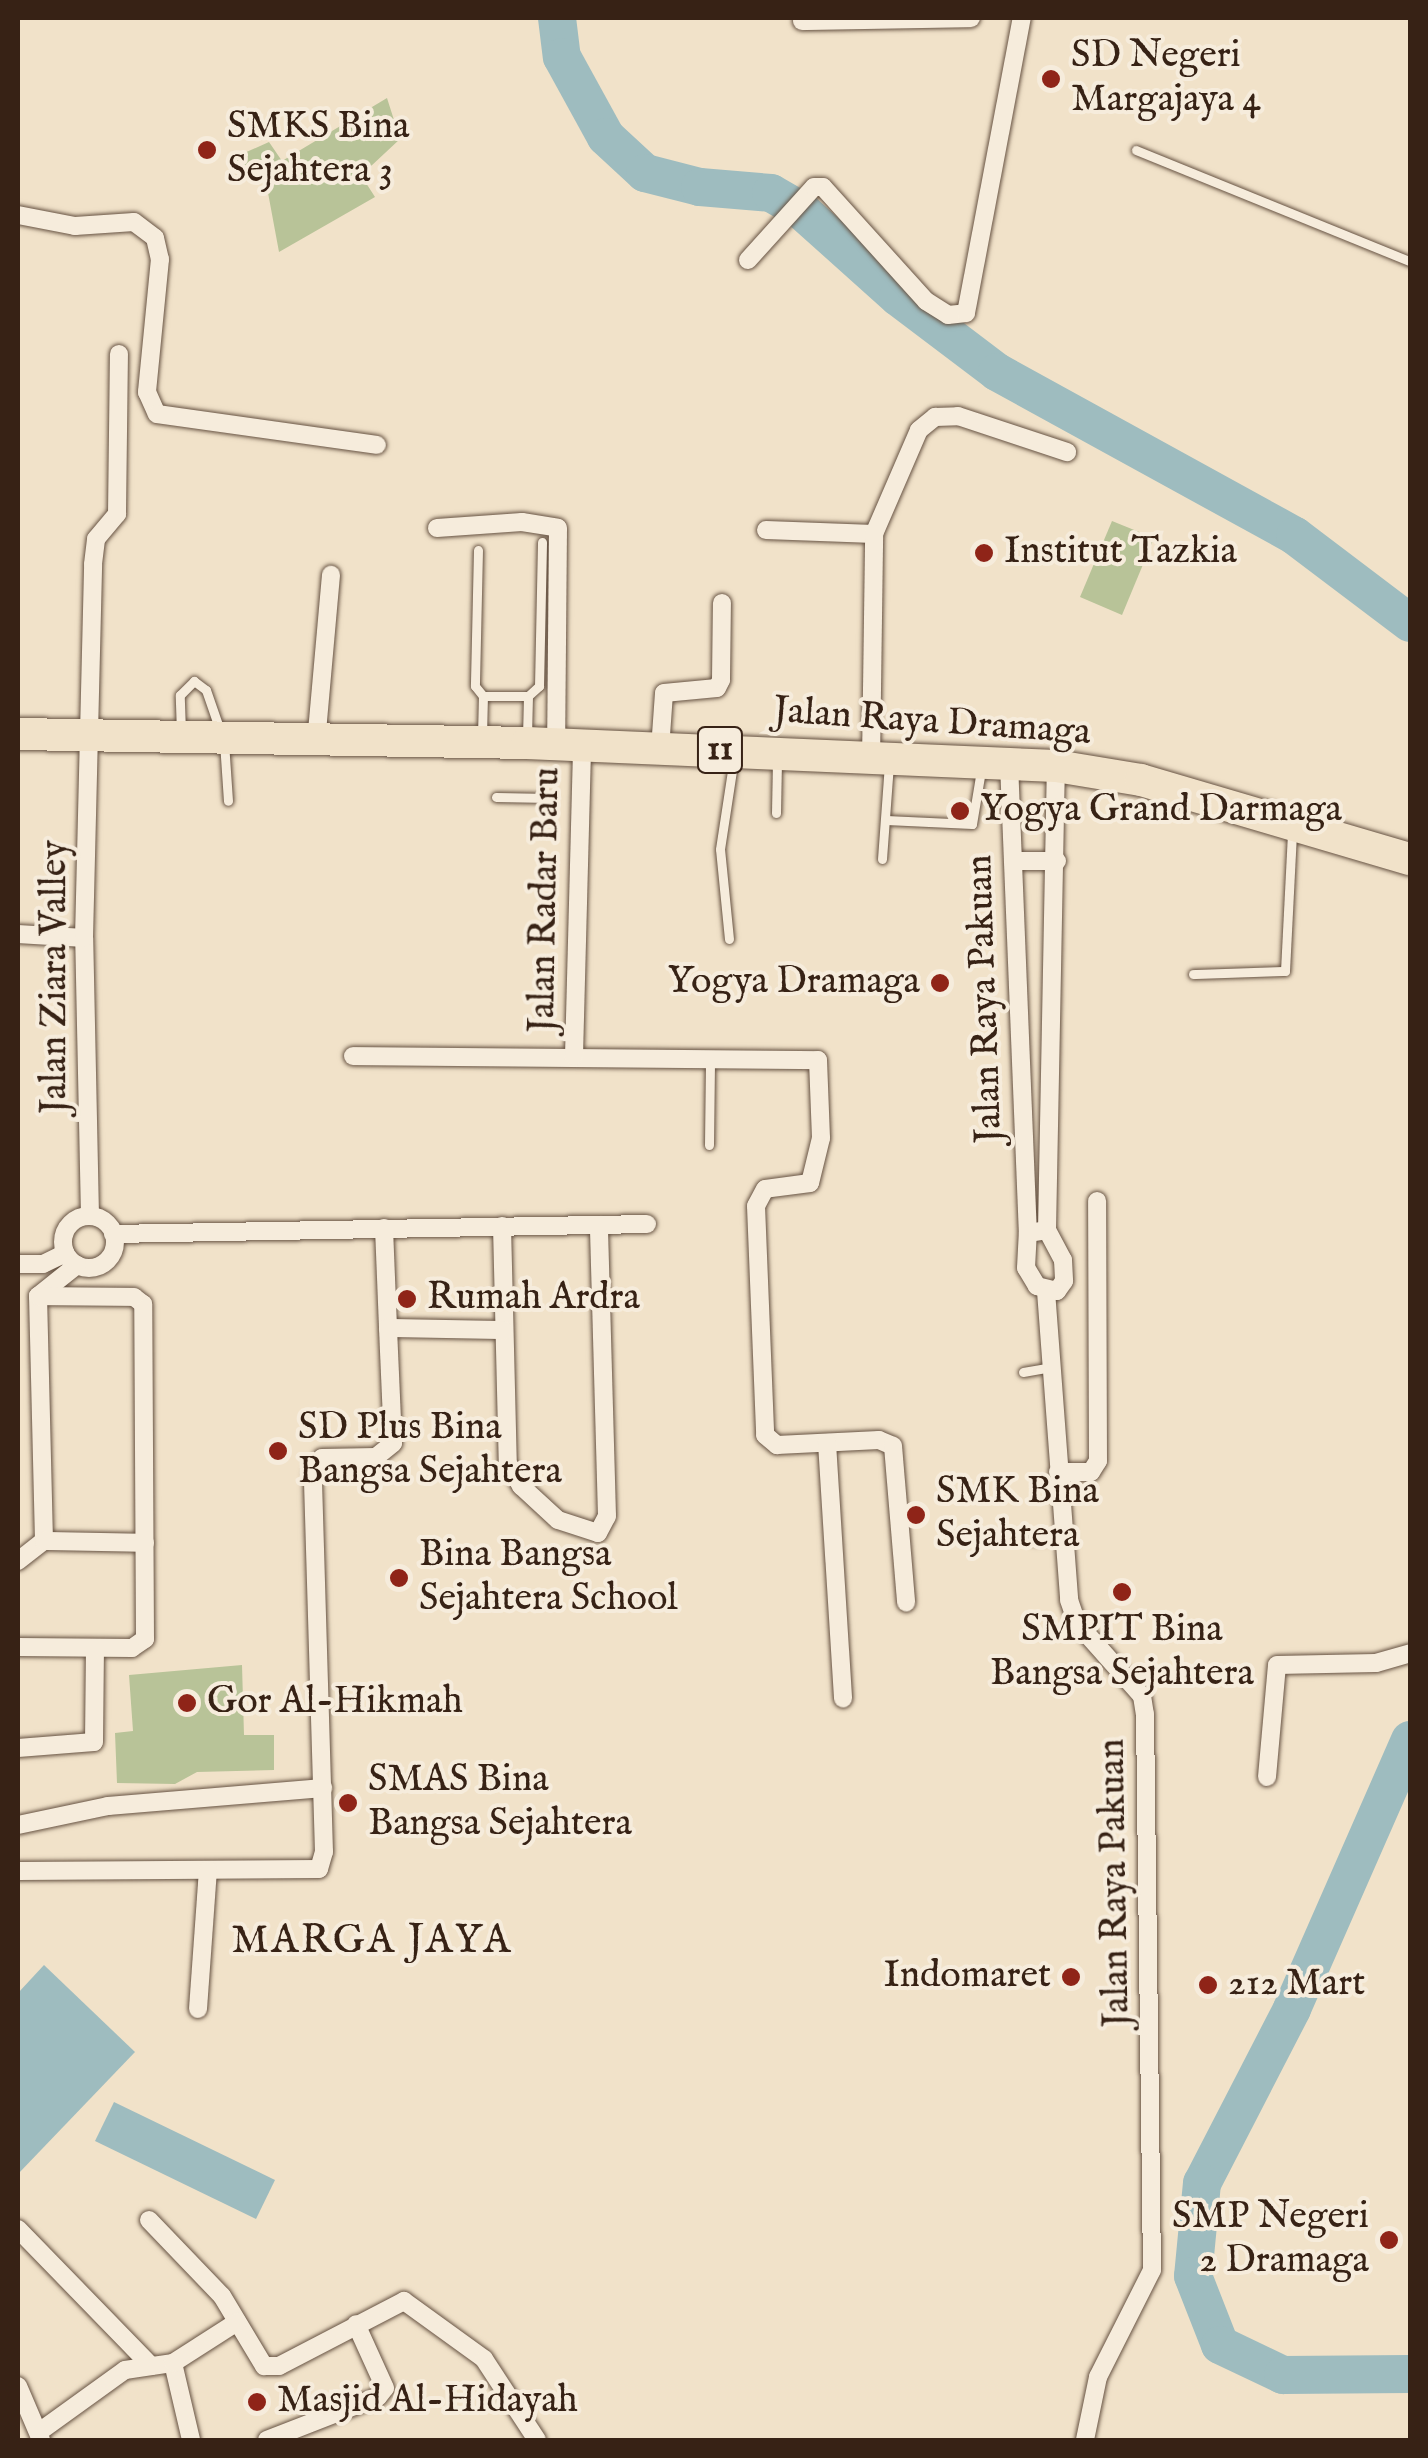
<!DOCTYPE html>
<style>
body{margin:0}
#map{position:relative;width:1428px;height:2458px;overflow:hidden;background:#f1e2c9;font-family:"IM FELL English",serif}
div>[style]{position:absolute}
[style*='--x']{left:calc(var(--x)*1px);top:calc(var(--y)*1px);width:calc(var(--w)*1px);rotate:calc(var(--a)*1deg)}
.green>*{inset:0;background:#b8c398}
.water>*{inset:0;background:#9ebcbf}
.river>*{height:38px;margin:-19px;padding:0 19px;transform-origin:19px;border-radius:19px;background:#9ebcbf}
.roads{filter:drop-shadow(0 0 2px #665242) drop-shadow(0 0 2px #665242)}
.lane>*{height:9px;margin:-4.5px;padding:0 4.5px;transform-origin:4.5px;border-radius:4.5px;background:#f6ecdc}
.street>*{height:18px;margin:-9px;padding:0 9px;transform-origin:9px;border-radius:9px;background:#f6ecdc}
.street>.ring{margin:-9px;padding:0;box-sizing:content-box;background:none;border:18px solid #f6ecdc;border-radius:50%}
.highway>*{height:32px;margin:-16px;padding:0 16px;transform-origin:16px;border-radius:16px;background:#f1e2c9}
.dots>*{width:28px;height:28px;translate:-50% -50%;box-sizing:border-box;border:5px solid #f6ecdc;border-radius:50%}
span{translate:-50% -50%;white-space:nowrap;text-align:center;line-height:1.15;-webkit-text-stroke:8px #f6ecdc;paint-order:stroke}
.shield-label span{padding:2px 8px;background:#f6ecdc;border:2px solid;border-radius:8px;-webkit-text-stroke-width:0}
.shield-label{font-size:35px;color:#372215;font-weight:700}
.poi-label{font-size:38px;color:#372215}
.left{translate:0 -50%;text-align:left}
.right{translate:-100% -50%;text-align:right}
.street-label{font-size:38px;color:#372215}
.neighbourhood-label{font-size:40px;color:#372215;letter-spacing:2.5px}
.frame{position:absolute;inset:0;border:20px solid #372215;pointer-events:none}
</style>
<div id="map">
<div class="green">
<i style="clip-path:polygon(387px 98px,400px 139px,370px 167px,366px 183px,375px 197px,279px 252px,266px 182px,226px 161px,269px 142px,282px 161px)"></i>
<i style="clip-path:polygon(1112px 521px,1154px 538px,1122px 615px,1080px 597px)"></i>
<i style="clip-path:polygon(242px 1665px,244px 1735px,274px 1735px,274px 1770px,197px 1772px,175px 1784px,117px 1783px,115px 1733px,133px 1731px,129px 1675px)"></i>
</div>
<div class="water">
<i style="clip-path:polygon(44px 1965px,135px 2052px,18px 2174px,18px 1993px)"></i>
<i style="clip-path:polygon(114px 2102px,275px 2180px,256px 2219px,95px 2141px)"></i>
</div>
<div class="river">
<i style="--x:557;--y:18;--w:39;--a:83"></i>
<i style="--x:562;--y:57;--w:91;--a:61.2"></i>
<i style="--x:606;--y:137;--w:53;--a:42.7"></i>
<i style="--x:645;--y:173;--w:57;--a:14.3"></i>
<i style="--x:700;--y:187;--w:71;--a:4.8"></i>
<i style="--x:771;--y:193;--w:36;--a:30"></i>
<i style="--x:802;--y:211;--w:129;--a:41.9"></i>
<i style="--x:898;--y:297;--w:124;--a:37.1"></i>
<i style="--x:997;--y:372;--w:340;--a:28.8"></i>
<i style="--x:1295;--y:536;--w:144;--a:37.1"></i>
<i style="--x:1410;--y:1740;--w:294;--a:113.7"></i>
<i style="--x:1292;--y:2009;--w:196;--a:117.3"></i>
<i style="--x:1202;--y:2183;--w:93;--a:95.5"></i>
<i style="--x:1193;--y:2276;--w:74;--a:68.6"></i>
<i style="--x:1220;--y:2345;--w:70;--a:25.5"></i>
<i style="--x:1283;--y:2375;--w:127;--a:-0.5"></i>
</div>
<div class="roads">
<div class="lane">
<i style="--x:1136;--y:150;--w:296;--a:22.1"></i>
<i style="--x:478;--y:550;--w:136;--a:91.3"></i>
<i style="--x:475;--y:686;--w:13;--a:51"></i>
<i style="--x:528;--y:696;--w:15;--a:-42"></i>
<i style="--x:539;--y:686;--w:144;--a:-88.8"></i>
<i style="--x:181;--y:732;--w:37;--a:-92"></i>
<i style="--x:180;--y:695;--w:20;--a:-45"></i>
<i style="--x:194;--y:681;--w:15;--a:37"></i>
<i style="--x:206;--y:690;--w:55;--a:70.9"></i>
<i style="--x:224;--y:742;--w:59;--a:86.1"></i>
<i style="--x:482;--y:736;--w:40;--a:-88.6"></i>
<i style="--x:483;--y:696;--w:45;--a:0"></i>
<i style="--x:528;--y:696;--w:40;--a:91.4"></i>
<i style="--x:496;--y:797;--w:54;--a:1.1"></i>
<i style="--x:776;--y:813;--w:54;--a:-88.9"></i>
<i style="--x:886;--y:820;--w:86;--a:2.7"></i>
<i style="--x:972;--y:824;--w:55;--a:-80.5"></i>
<i style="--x:882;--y:859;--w:95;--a:-85.8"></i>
<i style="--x:729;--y:939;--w:90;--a:-95.7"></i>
<i style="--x:720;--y:849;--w:92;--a:-81.3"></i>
<i style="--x:1193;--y:974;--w:92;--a:-1.9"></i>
<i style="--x:1285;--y:971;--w:139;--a:-87.1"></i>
<i style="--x:709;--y:1145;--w:86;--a:-89.3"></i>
<i style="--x:1023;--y:1372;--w:27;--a:-10"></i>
<i style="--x:1033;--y:1540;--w:32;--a:-5"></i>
</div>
<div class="street">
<i style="--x:802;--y:21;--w:169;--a:-1"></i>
<i style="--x:18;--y:215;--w:58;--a:10.9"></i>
<i style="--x:75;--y:226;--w:59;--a:-3.9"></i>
<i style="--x:134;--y:222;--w:26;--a:37"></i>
<i style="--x:155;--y:238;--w:22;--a:77"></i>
<i style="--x:160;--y:259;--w:134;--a:95.6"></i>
<i style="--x:147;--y:392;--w:24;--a:66"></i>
<i style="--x:157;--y:414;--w:222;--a:8"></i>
<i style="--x:748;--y:260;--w:98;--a:-47.9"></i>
<i style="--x:814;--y:187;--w:9;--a:0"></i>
<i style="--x:823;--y:187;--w:154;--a:47.9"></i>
<i style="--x:926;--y:301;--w:26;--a:32"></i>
<i style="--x:948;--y:315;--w:18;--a:-6"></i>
<i style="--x:966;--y:313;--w:300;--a:-79.3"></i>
<i style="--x:437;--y:528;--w:85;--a:-4"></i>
<i style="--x:522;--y:522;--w:36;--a:9"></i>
<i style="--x:558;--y:528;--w:216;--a:90.5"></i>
<i style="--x:766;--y:530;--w:108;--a:2.1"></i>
<i style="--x:316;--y:743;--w:169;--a:-84.9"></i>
<i style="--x:660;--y:749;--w:56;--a:-85.9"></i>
<i style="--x:664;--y:693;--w:53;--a:-5.4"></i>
<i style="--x:717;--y:688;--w:9;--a:-63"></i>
<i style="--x:721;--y:680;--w:77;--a:-89.3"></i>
<i style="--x:871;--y:761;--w:227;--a:-89.2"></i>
<i style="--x:874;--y:534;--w:113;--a:-66.6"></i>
<i style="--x:919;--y:430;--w:21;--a:-39"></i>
<i style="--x:935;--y:417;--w:23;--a:-2"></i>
<i style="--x:958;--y:416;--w:115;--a:18.3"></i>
<i style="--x:1009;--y:763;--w:470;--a:87.7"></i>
<i style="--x:1014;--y:861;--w:43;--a:0"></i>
<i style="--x:18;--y:934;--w:66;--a:3.5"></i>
<i style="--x:353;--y:1056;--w:465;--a:0.5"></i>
<i style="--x:818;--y:1060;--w:78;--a:87.8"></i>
<i style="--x:821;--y:1138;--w:46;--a:103.7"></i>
<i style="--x:810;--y:1183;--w:45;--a:172.4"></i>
<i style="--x:765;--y:1189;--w:19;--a:118"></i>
<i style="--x:756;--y:1206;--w:229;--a:87.7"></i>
<i style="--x:765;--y:1435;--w:16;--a:40"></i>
<i style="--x:777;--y:1445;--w:102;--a:-2.8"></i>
<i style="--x:879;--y:1440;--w:15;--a:23"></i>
<i style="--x:893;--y:1446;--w:157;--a:85.2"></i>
<i style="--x:574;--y:1056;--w:310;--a:-88.5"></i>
<i style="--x:90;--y:1216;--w:278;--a:-91.2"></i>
<i style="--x:84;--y:938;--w:374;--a:-88.6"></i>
<i style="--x:93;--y:564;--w:25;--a:-83"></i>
<i style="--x:96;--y:539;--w:33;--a:-50"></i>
<i style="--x:117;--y:514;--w:160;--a:-89.3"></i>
<i class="ring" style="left:63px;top:1216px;width:34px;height:34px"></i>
<i style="--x:502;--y:1226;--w:238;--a:88.6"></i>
<i style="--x:508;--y:1464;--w:26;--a:59"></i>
<i style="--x:521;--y:1486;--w:50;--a:42.6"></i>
<i style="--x:558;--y:1520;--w:42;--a:18"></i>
<i style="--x:598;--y:1533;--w:19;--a:-62"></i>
<i style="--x:607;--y:1516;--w:291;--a:-91.6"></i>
<i style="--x:384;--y:1228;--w:100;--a:87.7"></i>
<i style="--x:388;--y:1328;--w:116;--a:1"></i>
<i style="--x:1047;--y:1230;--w:464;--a:-88.9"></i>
<i style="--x:1047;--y:1230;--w:34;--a:62"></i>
<i style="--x:1063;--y:1260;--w:21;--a:87"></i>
<i style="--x:1064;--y:1281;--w:12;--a:125"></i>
<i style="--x:1057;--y:1291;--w:21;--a:-166"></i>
<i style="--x:1037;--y:1286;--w:21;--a:-121"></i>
<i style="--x:1026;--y:1268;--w:35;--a:-87"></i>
<i style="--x:1028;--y:1233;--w:19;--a:-9"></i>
<i style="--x:113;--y:1234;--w:534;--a:-1.07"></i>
<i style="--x:18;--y:1264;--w:25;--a:0"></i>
<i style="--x:43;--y:1264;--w:25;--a:-26"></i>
<i style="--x:1046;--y:1291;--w:310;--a:85.7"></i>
<i style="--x:1069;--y:1600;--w:24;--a:71"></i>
<i style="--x:1077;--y:1623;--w:98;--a:48.3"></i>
<i style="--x:1142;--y:1696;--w:18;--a:81"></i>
<i style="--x:1145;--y:1714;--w:556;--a:89.28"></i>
<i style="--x:1152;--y:2270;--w:120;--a:116.8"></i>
<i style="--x:1098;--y:2377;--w:64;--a:101.7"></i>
<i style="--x:827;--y:1443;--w:256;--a:86.4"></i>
<i style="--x:1058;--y:1472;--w:33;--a:0"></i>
<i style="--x:1091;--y:1472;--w:13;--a:-58"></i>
<i style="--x:1098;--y:1461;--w:260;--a:-90.2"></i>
<i style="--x:44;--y:1541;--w:245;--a:-91.4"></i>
<i style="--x:38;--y:1296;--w:50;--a:-38.5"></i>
<i style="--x:18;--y:1561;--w:33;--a:-38"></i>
<i style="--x:44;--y:1541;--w:101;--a:1.1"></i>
<i style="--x:18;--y:1647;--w:114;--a:0.5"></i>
<i style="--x:132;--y:1648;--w:16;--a:-35"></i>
<i style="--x:145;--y:1639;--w:335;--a:-90.3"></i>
<i style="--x:143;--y:1304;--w:11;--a:-142"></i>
<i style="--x:134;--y:1297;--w:96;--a:-179.4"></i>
<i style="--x:18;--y:1748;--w:76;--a:-4.5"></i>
<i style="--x:94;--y:1742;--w:94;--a:-89.4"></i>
<i style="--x:1267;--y:1777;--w:112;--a:-84.9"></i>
<i style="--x:1277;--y:1665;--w:99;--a:-1.2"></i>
<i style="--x:1376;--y:1663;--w:35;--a:-16"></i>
<i style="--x:18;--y:1825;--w:92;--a:-11.9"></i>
<i style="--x:108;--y:1806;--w:216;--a:-4.8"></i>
<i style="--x:18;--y:1871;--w:301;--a:-0.4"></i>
<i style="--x:319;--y:1869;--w:18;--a:-74"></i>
<i style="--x:324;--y:1852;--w:378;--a:-91.7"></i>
<i style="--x:313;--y:1474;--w:18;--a:-61"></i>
<i style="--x:322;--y:1458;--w:54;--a:-1.1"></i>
<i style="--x:376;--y:1457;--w:22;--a:-39"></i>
<i style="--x:393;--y:1443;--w:115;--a:-92.5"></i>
<i style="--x:198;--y:2009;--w:139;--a:-85.9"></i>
<i style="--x:149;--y:2220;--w:105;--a:46.2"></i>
<i style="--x:222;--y:2296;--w:82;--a:59"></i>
<i style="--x:264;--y:2366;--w:15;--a:0"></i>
<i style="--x:279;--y:2366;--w:141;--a:-27.5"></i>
<i style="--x:404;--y:2301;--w:99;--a:35.9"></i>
<i style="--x:484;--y:2359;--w:97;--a:56.8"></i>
<i style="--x:18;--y:2229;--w:191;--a:45.8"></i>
<i style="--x:173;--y:2363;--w:79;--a:76.8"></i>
<i style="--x:18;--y:2386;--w:59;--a:66.9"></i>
<i style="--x:39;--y:2432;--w:106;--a:-35.8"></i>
<i style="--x:125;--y:2370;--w:49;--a:-8.3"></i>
<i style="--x:173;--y:2363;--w:76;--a:-32.6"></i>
<i style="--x:267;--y:2440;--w:119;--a:-21.2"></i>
<i style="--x:378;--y:2397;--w:11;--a:-52"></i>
<i style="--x:385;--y:2388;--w:70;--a:-114.4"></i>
</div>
<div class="highway">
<i style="--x:18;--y:734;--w:509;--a:1.01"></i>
<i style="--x:527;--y:743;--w:529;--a:2.49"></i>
<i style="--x:1056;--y:766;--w:86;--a:9.4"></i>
<i style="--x:1141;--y:780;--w:280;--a:16.4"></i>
</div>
</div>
<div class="dots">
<i style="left:1051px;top:79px;background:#8f2418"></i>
<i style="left:207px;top:150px;background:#8f2418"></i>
<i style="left:984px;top:553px;background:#8f2418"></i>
<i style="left:960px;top:811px;background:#8f2418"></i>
<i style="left:940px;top:983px;background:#8f2418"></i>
<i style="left:407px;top:1299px;background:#8f2418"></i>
<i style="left:278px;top:1451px;background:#8f2418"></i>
<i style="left:916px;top:1515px;background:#8f2418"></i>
<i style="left:399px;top:1578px;background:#8f2418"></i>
<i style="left:1122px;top:1592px;background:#8f2418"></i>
<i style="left:187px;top:1703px;background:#8f2418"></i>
<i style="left:348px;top:1803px;background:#8f2418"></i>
<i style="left:1071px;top:1977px;background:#8f2418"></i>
<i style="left:1208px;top:1985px;background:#8f2418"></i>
<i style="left:1389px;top:2240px;background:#8f2418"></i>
<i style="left:257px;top:2402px;background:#8f2418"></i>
</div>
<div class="shield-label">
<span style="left:720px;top:750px">11</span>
</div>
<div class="poi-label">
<span class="left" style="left:1071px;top:79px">SD Negeri<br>Margajaya 4</span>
<span class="left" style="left:227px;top:150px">SMKS Bina<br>Sejahtera 3</span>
<span class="left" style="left:1004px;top:553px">Institut Tazkia</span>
<span class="left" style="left:980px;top:811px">Yogya Grand Darmaga</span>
<span class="right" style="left:920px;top:983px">Yogya Dramaga</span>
<span class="left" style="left:427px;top:1299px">Rumah Ardra</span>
<span class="left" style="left:298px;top:1451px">SD Plus Bina<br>Bangsa Sejahtera</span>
<span class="left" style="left:936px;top:1515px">SMK Bina<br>Sejahtera</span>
<span class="left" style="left:419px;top:1578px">Bina Bangsa<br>Sejahtera School</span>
<span style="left:1122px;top:1653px">SMPIT Bina<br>Bangsa Sejahtera</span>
<span class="left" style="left:207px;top:1703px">Gor Al-Hikmah</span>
<span class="left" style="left:368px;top:1803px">SMAS Bina<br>Bangsa Sejahtera</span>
<span class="right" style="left:1051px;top:1977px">Indomaret</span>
<span class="left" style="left:1228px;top:1985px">212 Mart</span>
<span class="right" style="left:1369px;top:2240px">SMP Negeri<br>2 Dramaga</span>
<span class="left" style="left:277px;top:2402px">Masjid Al-Hidayah</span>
</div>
<div class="street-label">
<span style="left:932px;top:723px;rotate:4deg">Jalan Raya Dramaga</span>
<span style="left:546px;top:900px;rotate:-89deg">Jalan Radar Baru</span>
<span style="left:56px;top:977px;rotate:-90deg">Jalan Ziara Valley</span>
<span style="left:986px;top:999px;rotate:-92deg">Jalan Raya Pakuan</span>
<span style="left:1116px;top:1883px;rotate:-91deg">Jalan Raya Pakuan</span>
</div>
<div class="neighbourhood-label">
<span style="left:372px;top:1942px">MARGA JAYA</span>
</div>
<div class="frame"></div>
</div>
